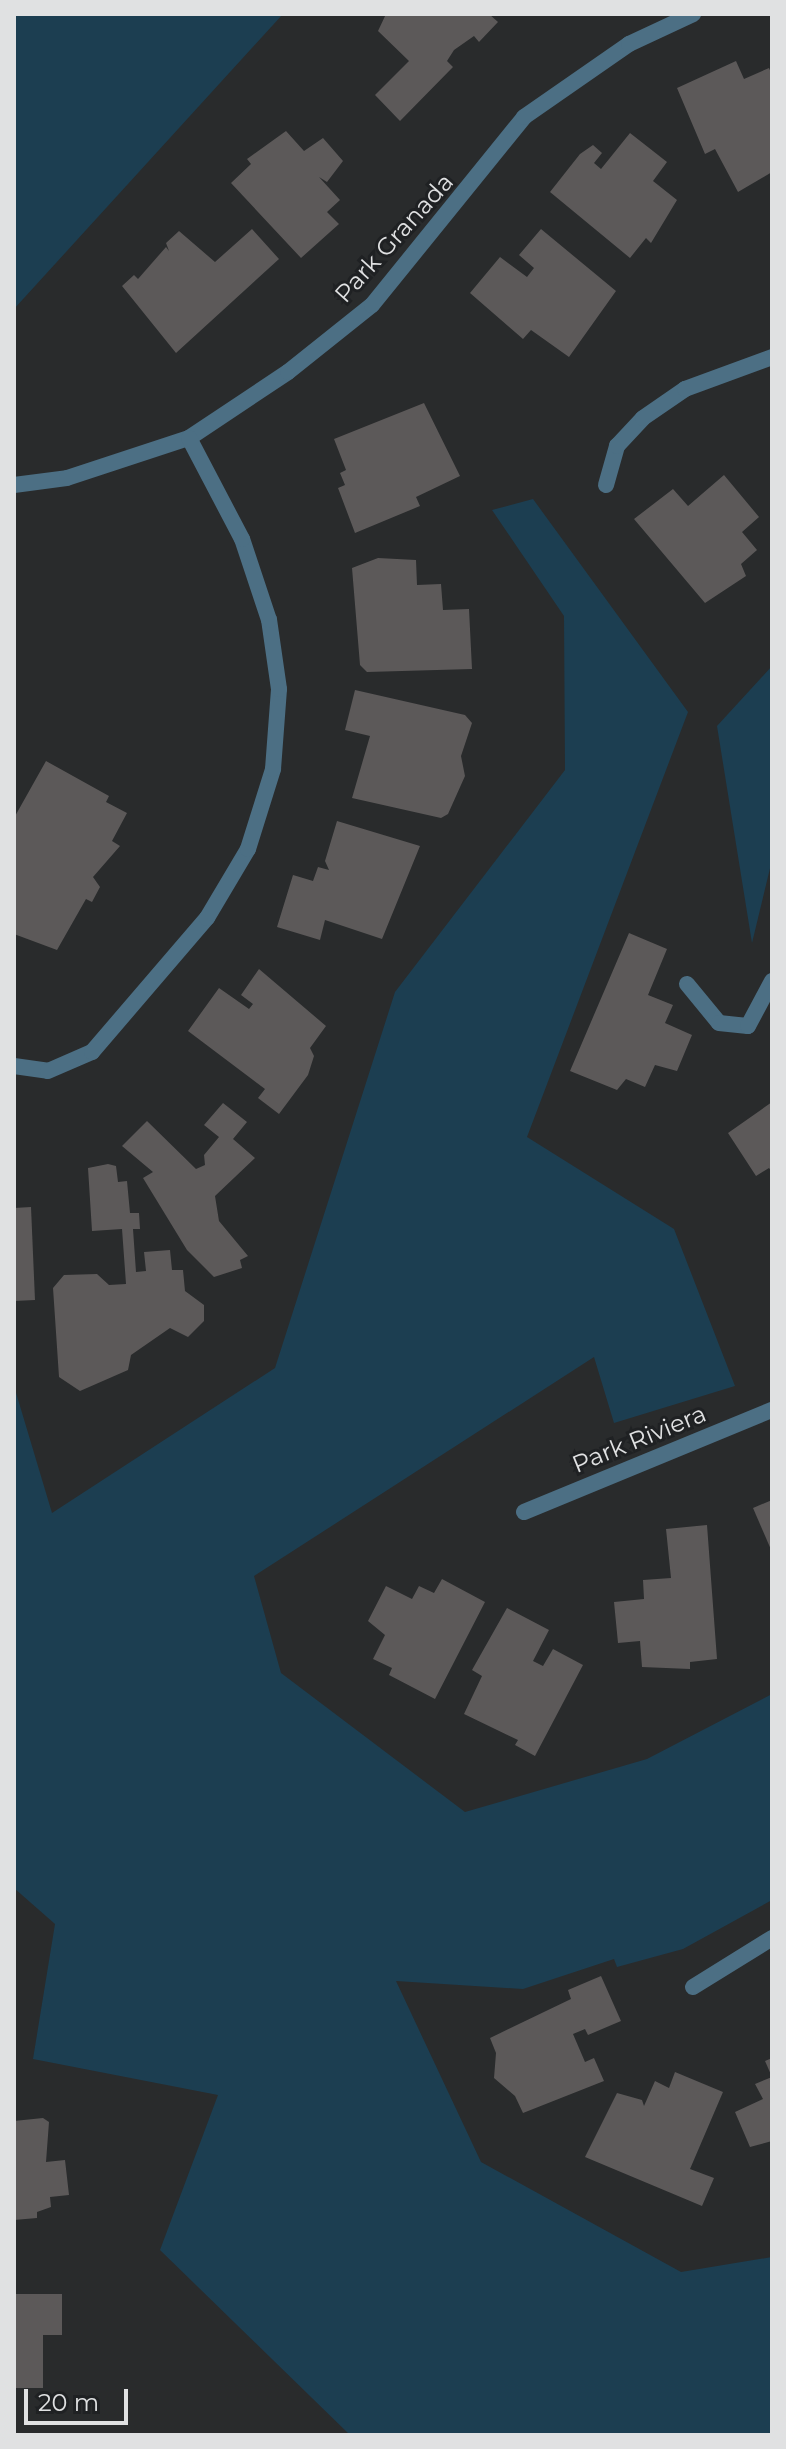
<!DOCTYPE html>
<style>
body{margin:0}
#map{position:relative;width:786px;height:2449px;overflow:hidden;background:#292b2c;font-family:Montserrat,sans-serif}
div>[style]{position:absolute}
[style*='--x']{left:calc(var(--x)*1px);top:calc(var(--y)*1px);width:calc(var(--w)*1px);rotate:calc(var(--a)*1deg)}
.green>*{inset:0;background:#1c3e51}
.building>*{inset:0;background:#5c5959}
.service>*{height:16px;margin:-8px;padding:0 8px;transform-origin:8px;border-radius:8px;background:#4c6f84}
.minor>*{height:16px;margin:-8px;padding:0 8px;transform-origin:8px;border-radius:8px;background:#4c6f84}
span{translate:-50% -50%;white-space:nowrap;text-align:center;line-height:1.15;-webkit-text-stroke:6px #1f2123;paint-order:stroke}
.street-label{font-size:24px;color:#e0e1e2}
.frame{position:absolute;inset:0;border:16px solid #e0e1e2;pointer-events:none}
.scale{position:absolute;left:24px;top:2389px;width:104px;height:36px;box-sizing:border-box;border:4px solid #e0e1e2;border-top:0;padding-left:10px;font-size:24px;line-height:28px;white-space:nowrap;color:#e0e1e2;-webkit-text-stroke:6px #1f2123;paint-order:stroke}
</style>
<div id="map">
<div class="green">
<i style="clip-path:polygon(14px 14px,283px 14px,14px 309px)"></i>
<i style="clip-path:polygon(533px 499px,688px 712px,527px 1137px,674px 1229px,735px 1386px,614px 1423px,594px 1357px,254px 1576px,281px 1673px,465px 1812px,647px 1759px,772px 1694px,772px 1900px,683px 1949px,617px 1967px,614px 1959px,523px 1989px,396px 1981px,481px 2162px,681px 2272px,772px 2257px,772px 2435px,350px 2435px,160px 2250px,218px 2095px,33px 2059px,55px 1924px,14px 1888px,14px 1386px,52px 1513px,275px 1368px,395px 992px,565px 770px,564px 616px,492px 510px)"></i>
<i style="clip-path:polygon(772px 666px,772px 860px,752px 943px,717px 726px)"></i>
</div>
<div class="building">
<i style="clip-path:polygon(386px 14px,489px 14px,498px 22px,479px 42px,474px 36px,454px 50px,447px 61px,453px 67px,400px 121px,375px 95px,409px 61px,378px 31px)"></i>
<i style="clip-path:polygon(736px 61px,744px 79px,769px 68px,772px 75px,772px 172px,738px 192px,715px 149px,705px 154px,677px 88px)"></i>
<i style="clip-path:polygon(286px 131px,304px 151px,323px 138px,343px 161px,327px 182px,319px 177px,340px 200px,327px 212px,339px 224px,301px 258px,231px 183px,251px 164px,247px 159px)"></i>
<i style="clip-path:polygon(630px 133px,667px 162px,653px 181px,677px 200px,651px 243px,646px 238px,630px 258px,550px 192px,580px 154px,593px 145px,602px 153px,594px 163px,601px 169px)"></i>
<i style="clip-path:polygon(252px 229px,279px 259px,176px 353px,122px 286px,134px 275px,138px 279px,166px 247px,169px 251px,166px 243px,179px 231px,215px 262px)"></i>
<i style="clip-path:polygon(541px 229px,616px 291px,569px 357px,531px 330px,523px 339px,470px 293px,500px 257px,527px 277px,534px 268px,519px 255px)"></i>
<i style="clip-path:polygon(424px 403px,460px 476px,416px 497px,420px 506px,355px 533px,338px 488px,345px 485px,340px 473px,346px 470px,334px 439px)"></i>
<i style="clip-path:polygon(724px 475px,759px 517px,742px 532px,757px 550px,741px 564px,746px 576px,705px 603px,634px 519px,673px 489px,688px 506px)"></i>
<i style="clip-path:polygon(378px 558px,416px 560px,417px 585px,441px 584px,443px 610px,469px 609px,472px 669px,367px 672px,360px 665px,352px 568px)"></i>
<i style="clip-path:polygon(355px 690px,465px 715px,472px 723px,461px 756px,465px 776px,448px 814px,441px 818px,352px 798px,370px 736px,345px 730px)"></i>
<i style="clip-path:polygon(46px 761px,109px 796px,106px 802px,127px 813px,112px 841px,120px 846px,93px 877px,100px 887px,92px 902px,86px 899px,57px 950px,14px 934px,14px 818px)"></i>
<i style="clip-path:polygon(337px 821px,420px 846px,382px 939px,325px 920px,320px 940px,277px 927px,293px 875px,313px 881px,318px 867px,329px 870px,325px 861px)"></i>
<i style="clip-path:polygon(629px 933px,667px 949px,648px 995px,673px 1005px,665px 1023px,692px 1035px,677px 1071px,655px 1065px,645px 1087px,626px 1079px,617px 1090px,570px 1071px)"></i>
<i style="clip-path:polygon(259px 969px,326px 1026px,310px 1048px,314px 1056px,308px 1075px,279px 1114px,258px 1098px,265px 1089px,188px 1031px,219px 988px,249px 1009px,253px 1004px,241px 995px)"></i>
<i style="clip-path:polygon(772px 1102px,772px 1172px,769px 1168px,756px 1176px,728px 1133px)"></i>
<i style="clip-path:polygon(223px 1103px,247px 1122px,233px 1139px,255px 1158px,215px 1196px,219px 1221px,248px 1256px,240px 1260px,242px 1268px,214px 1277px,187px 1250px,143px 1178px,153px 1172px,122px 1146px,147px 1121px,196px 1169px,205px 1165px,204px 1155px,219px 1137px,204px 1125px)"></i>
<i style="clip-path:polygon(108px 1164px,116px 1166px,118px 1182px,127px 1181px,130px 1213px,139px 1213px,140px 1229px,133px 1229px,136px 1272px,146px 1271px,144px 1252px,170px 1250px,172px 1270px,183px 1270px,185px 1291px,204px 1305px,204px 1321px,188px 1337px,170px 1328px,131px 1355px,128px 1370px,80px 1391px,59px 1377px,53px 1288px,64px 1275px,97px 1274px,109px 1285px,126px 1284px,122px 1229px,92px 1231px,88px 1168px)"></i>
<i style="clip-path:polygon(31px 1207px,35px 1300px,14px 1301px,14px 1208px)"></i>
<i style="clip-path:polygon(772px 1500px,772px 1552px,753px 1508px)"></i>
<i style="clip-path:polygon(707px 1525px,717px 1659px,690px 1662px,690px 1669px,642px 1667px,640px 1641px,618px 1643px,614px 1602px,644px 1599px,643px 1580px,671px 1578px,666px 1529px)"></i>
<i style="clip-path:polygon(442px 1579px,485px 1602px,435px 1699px,389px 1675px,392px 1668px,373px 1659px,385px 1635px,368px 1621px,386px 1586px,412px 1599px,419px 1586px,434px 1593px)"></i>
<i style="clip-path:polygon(507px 1608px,549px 1630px,533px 1661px,543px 1666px,553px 1649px,583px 1665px,535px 1756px,515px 1745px,518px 1740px,464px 1714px,482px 1676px,472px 1670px)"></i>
<i style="clip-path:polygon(601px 1976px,621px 2021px,588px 2035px,585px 2029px,573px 2034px,585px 2062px,594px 2058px,604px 2081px,523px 2113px,515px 2096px,494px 2078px,496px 2053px,490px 2038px,571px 1999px,568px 1990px)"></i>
<i style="clip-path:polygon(772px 2058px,772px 2141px,750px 2147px,735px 2112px,763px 2099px,755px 2084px,772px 2077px,765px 2061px)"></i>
<i style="clip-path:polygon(675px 2072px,723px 2092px,690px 2169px,714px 2178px,702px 2206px,585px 2157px,617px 2093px,642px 2100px,644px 2106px,655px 2081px,669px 2088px)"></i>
<i style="clip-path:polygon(43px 2118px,49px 2122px,46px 2162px,65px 2160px,69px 2195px,50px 2197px,51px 2207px,37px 2212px,37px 2218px,14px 2220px,14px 2121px)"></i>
<i style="clip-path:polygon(14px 2294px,62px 2294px,62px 2335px,43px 2335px,43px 2388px,14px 2388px)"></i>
</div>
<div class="service">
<i style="--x:606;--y:485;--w:41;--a:-74.2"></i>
<i style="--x:617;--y:446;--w:38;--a:-47"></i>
<i style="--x:643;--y:418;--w:51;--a:-34.6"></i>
<i style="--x:685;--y:389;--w:93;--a:-20.2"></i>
<i style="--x:687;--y:984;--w:50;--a:50.6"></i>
<i style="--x:719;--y:1023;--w:29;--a:6"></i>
<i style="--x:748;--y:1026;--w:51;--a:-61.9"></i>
</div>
<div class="minor">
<i style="--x:14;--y:485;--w:53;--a:-7.5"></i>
<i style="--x:67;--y:478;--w:128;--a:-18.2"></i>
<i style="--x:189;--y:438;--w:119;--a:-33.7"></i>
<i style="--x:288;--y:372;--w:107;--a:-38.6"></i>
<i style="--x:372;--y:305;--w:242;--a:-51"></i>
<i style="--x:524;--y:117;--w:128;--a:-34.8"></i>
<i style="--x:629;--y:44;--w:71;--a:-25.1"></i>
<i style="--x:14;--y:1066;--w:34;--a:8"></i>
<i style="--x:48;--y:1071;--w:48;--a:-23.4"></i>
<i style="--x:92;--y:1052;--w:177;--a:-49.4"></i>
<i style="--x:207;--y:918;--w:80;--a:-59.3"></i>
<i style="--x:248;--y:849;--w:84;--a:-72.6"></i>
<i style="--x:273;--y:769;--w:80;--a:-85.7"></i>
<i style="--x:279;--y:689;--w:70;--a:-98.2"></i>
<i style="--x:269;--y:620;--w:85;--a:-108.4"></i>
<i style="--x:242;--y:539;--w:114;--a:-117.7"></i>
<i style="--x:524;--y:1512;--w:268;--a:-22.4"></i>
<i style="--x:693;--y:1987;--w:93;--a:-31.8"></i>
</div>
<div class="street-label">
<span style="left:394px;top:238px;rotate:-48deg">Park Granada</span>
<span style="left:639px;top:1439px;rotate:-22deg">Park Riviera</span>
</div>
<div class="frame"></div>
<div class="scale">20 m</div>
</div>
